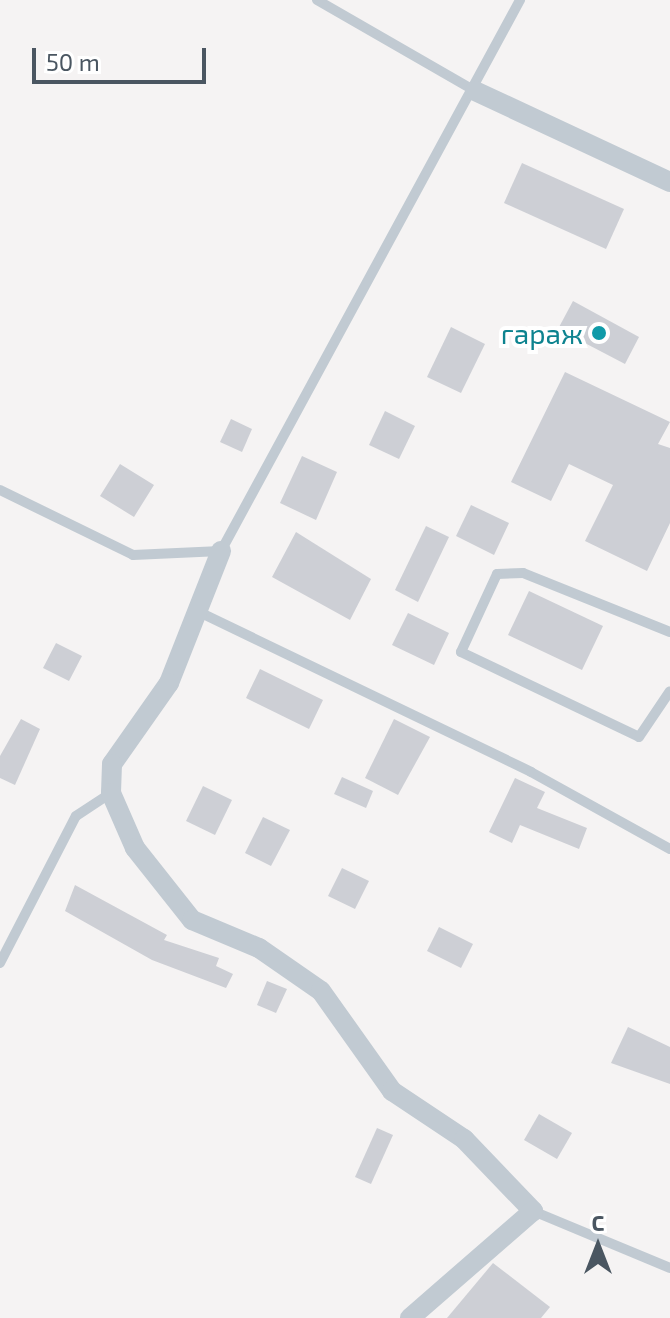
<!DOCTYPE html>
<meta charset="utf-8">
<style>
body{margin:0}
#map{position:relative;width:670px;height:1318px;overflow:hidden;background:#f5f3f3;font-family:"Exo 2",sans-serif}
div>[style]{position:absolute}
[style*='--x']{left:calc(var(--x)*1px);top:calc(var(--y)*1px);width:calc(var(--w)*1px);rotate:calc(var(--a)*1deg)}
.building>*{inset:0;background:#cdcfd5}
.lane>*{height:10px;margin:-5px;padding:0 5px;transform-origin:5px;border-radius:5px;background:#c1cad2}
.street>*{height:20px;margin:-10px;padding:0 10px;transform-origin:10px;border-radius:10px;background:#c1cad2}
.dots>*{width:22px;height:22px;translate:-50% -50%;box-sizing:border-box;border:4px solid #fff;border-radius:50%}
span{translate:-50% -50%;white-space:nowrap;text-align:center;line-height:1.15;-webkit-text-stroke:8px #fff;paint-order:stroke}
.culture-label{font-size:28px;color:#0d838f}
.right{translate:-100% -50%;text-align:right}
.north{position:absolute;left:558px;top:1206px;width:80px;height:80px;-webkit-text-stroke:6px #fff;paint-order:stroke;rotate:0deg;font-size:22px;font-weight:700;line-height:32px;text-align:center;color:#4a5661}
.north::after{content:'';display:block;margin:auto;width:28px;height:36px;background:#4a5661;clip-path:polygon(50% 0,100% 100%,50% 72%,0 100%)}
.scale{position:absolute;left:32px;top:48px;width:174px;height:36px;box-sizing:border-box;border:4px solid #4a5661;border-top:0;padding-left:10px;font-size:24px;line-height:28px;white-space:nowrap;color:#4a5661;-webkit-text-stroke:6px #fff;paint-order:stroke}
</style>
<div id="map">
<div class="building">
<i style="clip-path:polygon(522px 163px,624px 209px,606px 249px,504px 203px)"></i>
<i style="clip-path:polygon(573px 301px,639px 337px,625px 364px,558px 329px)"></i>
<i style="clip-path:polygon(451px 327px,485px 344px,461px 393px,427px 377px)"></i>
<i style="clip-path:polygon(565px 372px,670px 422px,658px 444px,670px 448px,670px 523px,647px 571px,585px 541px,613px 485px,569px 464px,551px 501px,511px 482px)"></i>
<i style="clip-path:polygon(385px 411px,415px 426px,399px 459px,369px 445px)"></i>
<i style="clip-path:polygon(231px 419px,252px 429px,242px 452px,220px 442px)"></i>
<i style="clip-path:polygon(302px 456px,337px 472px,316px 520px,280px 503px)"></i>
<i style="clip-path:polygon(120px 464px,154px 485px,134px 517px,100px 496px)"></i>
<i style="clip-path:polygon(471px 505px,509px 523px,494px 555px,456px 536px)"></i>
<i style="clip-path:polygon(426px 526px,449px 537px,418px 602px,395px 590px)"></i>
<i style="clip-path:polygon(296px 532px,371px 579px,350px 620px,272px 577px)"></i>
<i style="clip-path:polygon(529px 591px,603px 626px,582px 670px,508px 635px)"></i>
<i style="clip-path:polygon(408px 613px,449px 633px,434px 665px,392px 645px)"></i>
<i style="clip-path:polygon(56px 643px,82px 656px,69px 681px,43px 668px)"></i>
<i style="clip-path:polygon(260px 669px,323px 700px,309px 729px,246px 698px)"></i>
<i style="clip-path:polygon(21px 719px,40px 729px,15px 785px,0 778px,0 756px)"></i>
<i style="clip-path:polygon(394px 719px,430px 737px,398px 795px,365px 778px)"></i>
<i style="clip-path:polygon(342px 777px,373px 791px,366px 808px,334px 794px)"></i>
<i style="clip-path:polygon(515px 778px,545px 792px,537px 808px,587px 828px,579px 849px,520px 825px,512px 843px,489px 832px)"></i>
<i style="clip-path:polygon(203px 786px,232px 800px,215px 835px,186px 821px)"></i>
<i style="clip-path:polygon(263px 817px,290px 830px,271px 866px,245px 853px)"></i>
<i style="clip-path:polygon(342px 868px,369px 881px,355px 909px,328px 896px)"></i>
<i style="clip-path:polygon(75px 885px,167px 935px,164px 940px,219px 958px,216px 966px,233px 974px,226px 988px,152px 960px,65px 911px)"></i>
<i style="clip-path:polygon(439px 927px,473px 944px,461px 968px,427px 951px)"></i>
<i style="clip-path:polygon(267px 981px,287px 989px,276px 1013px,257px 1005px)"></i>
<i style="clip-path:polygon(628px 1027px,670px 1047px,670px 1084px,611px 1063px)"></i>
<i style="clip-path:polygon(539px 1114px,572px 1133px,557px 1159px,524px 1140px)"></i>
<i style="clip-path:polygon(377px 1128px,393px 1135px,371px 1184px,355px 1177px)"></i>
<i style="clip-path:polygon(493px 1263px,550px 1307px,541px 1318px,447px 1318px)"></i>
</div>
<div class="lane">
<i style="--x:317;--y:0;--w:182;--a:29.9"></i>
<i style="--x:0;--y:490;--w:148;--a:26"></i>
<i style="--x:133;--y:555;--w:88;--a:-2.6"></i>
<i style="--x:221;--y:551;--w:627;--a:-61.51"></i>
<i style="--x:197;--y:611;--w:371;--a:25.7"></i>
<i style="--x:531;--y:772;--w:159;--a:29"></i>
<i style="--x:670;--y:632;--w:158;--a:-158.1"></i>
<i style="--x:523;--y:573;--w:26;--a:178"></i>
<i style="--x:497;--y:574;--w:86;--a:114.8"></i>
<i style="--x:461;--y:652;--w:197;--a:25.5"></i>
<i style="--x:639;--y:737;--w:55;--a:-56"></i>
<i style="--x:0;--y:963;--w:165;--a:-62.7"></i>
<i style="--x:76;--y:816;--w:42;--a:-33.3"></i>
<i style="--x:533;--y:1211;--w:148;--a:22.6"></i>
</div>
<div class="street">
<i style="--x:475;--y:91;--w:215;--a:25"></i>
<i style="--x:221;--y:551;--w:142;--a:111.5"></i>
<i style="--x:169;--y:683;--w:99;--a:125.1"></i>
<i style="--x:112;--y:764;--w:29;--a:92"></i>
<i style="--x:111;--y:793;--w:60;--a:66.4"></i>
<i style="--x:135;--y:848;--w:92;--a:51.6"></i>
<i style="--x:192;--y:920;--w:73;--a:22.7"></i>
<i style="--x:259;--y:948;--w:75;--a:34.7"></i>
<i style="--x:321;--y:991;--w:123;--a:54.6"></i>
<i style="--x:392;--y:1091;--w:87;--a:33.7"></i>
<i style="--x:464;--y:1139;--w:100;--a:46.2"></i>
<i style="--x:533;--y:1211;--w:163;--a:139"></i>
</div>
<div class="dots">
<i style="left:599px;top:333px;background:#0f9aa8"></i>
</div>
<div class="culture-label">
<span class="right" style="left:583px;top:333px">гараж</span>
</div>
<div class="north">С</div>
<div class="scale">50 m</div>
</div>
